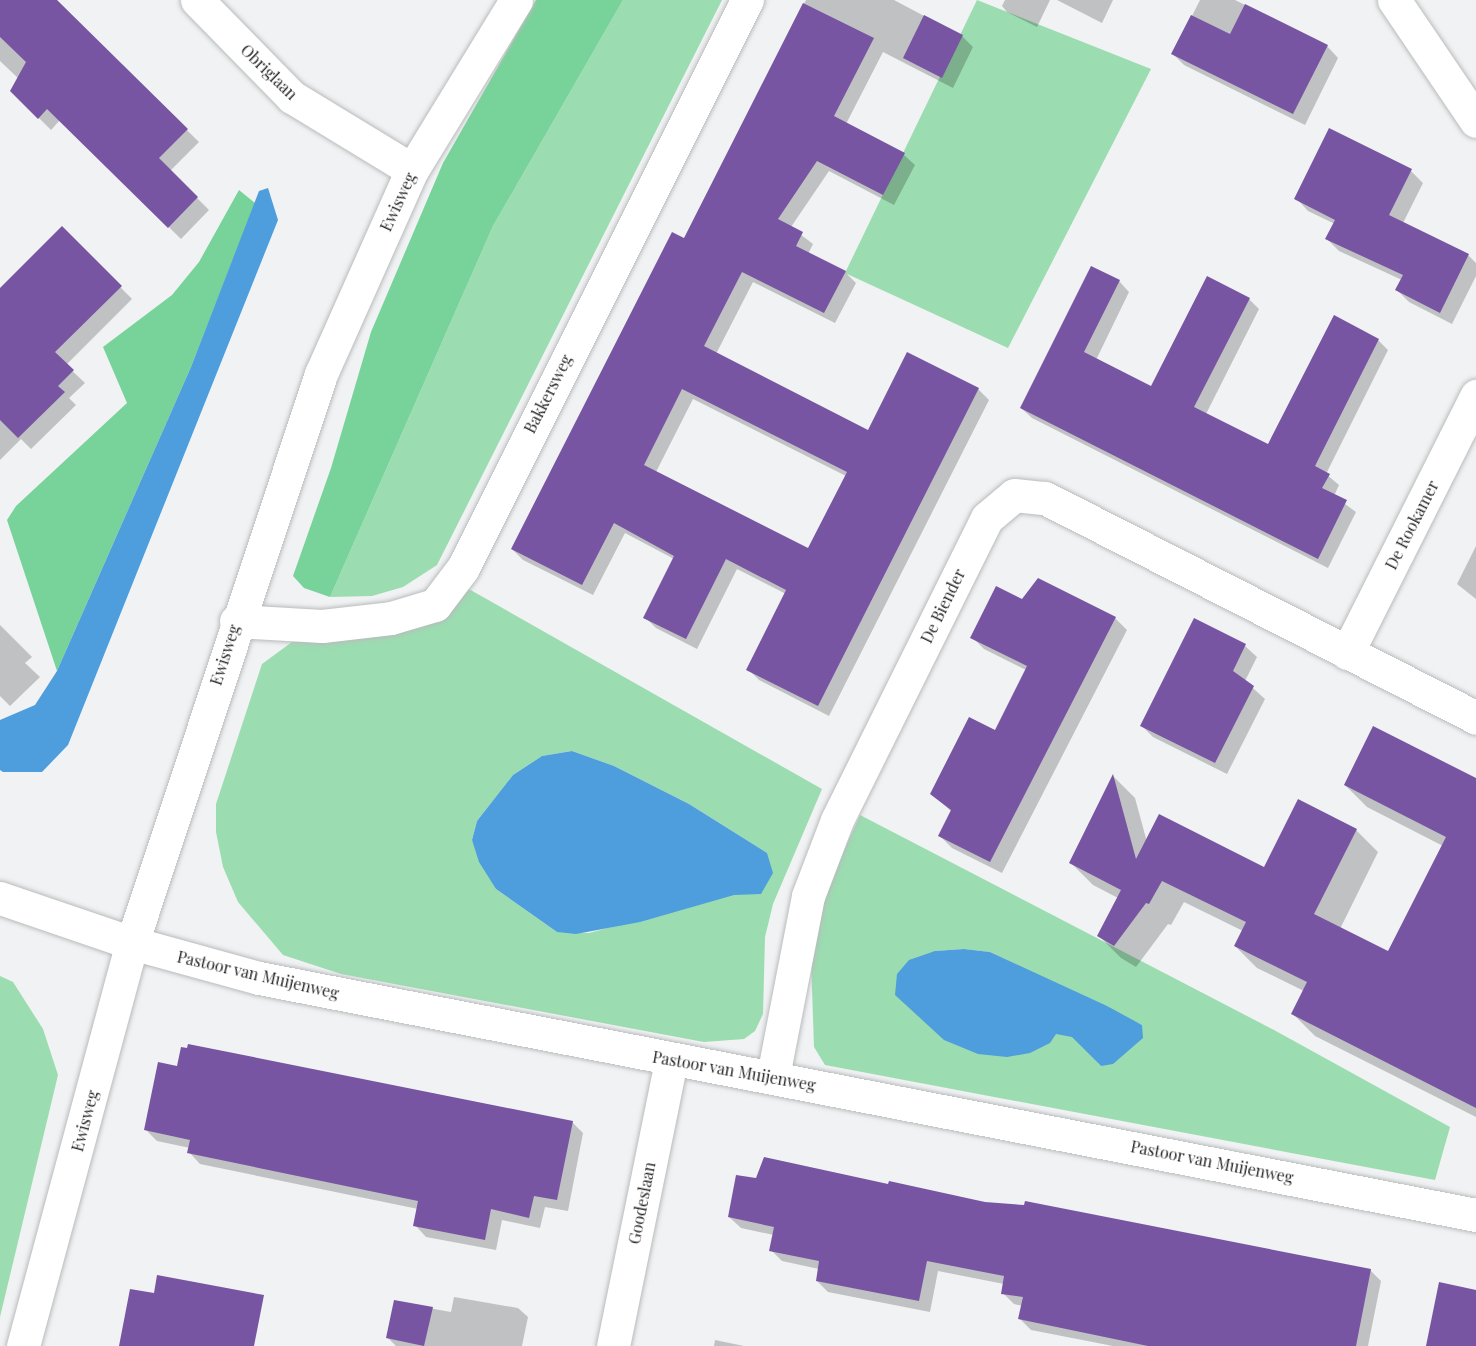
<!DOCTYPE html>
<style>
body{margin:0}
#map{position:relative;width:1476px;height:1346px;overflow:hidden;background:#f0f2f3;font-family:"Playfair Display",serif}
div>[style]{position:absolute}
[style*='--x']{left:calc(var(--x)*1px);top:calc(var(--y)*1px);width:calc(var(--w)*1px);rotate:calc(var(--a)*1deg)}
.green>*{inset:0;background:#9cdcb1}
.forest>*{inset:0;background:#77d399}
.water>*{inset:0;background:#4e9ddc}
.shadow>*{inset:0;background:#0003}
.building>*{inset:0;background:#7755a2}
.roads{filter:drop-shadow(0 0 2px #b9bbbc) drop-shadow(0 0 2px #b9bbbc)}
.street>*{height:33px;margin:-16.5px;padding:0 16.5px;transform-origin:16.5px;border-radius:16.5px;background:#fff}
.secondary>*{height:33px;margin:-16.5px;padding:0 16.5px;transform-origin:16.5px;border-radius:16.5px;background:#fff}
span{translate:-50% -50%;white-space:nowrap;text-align:center;line-height:1.15;-webkit-text-stroke:6px #fff;paint-order:stroke}
.street-label{font-size:16px;color:#252626}
</style>
<div id="map">
<div class="green">
<i style="clip-path:polygon(623px 0,722px 0,437px 565px,403px 587px,372px 596px,330px 597px,493px 226px)"></i>
<i style="clip-path:polygon(977px 0,1151px 69px,1008px 348px,845px 273px)"></i>
<i style="clip-path:polygon(evenodd,467px 588px,822px 789px,773px 904px,765px 937px,763px 1014px,755px 1031px,744px 1039px,704px 1042px,341px 974px,283px 955px,238px 902px,223px 867px,216px 832px,216px 804px,262px 664px,292px 642px,396px 633px,467px 588px,572px 751px,614px 766px,689px 804px,767px 853px,761px 894px,734px 894px,589px 933px,557px 932px,496px 889px,472px 840px,477px 821px,513px 775px,542px 756px,572px 751px)"></i>
<i style="clip-path:polygon(evenodd,860px 815px,1274px 1030px,1450px 1127px,1435px 1180px,825px 1065px,814px 1047px,811px 961px,827px 888px,860px 815px,964px 949px,990px 952px,1142px 1025px,1101px 1066px,1072px 1036px,1055px 1033px,935px 951px,964px 949px)"></i>
<i style="clip-path:polygon(0 976px,13px 982px,43px 1029px,58px 1075px,0 1317px)"></i>
</div>
<div class="forest">
<i style="clip-path:polygon(536px 0,623px 0,493px 226px,330px 597px,304px 588px,293px 576px,331px 468px,371px 332px,443px 163px)"></i>
<i style="clip-path:polygon(239px 190px,255px 203px,191px 367px,57px 671px,7px 520px,16px 506px,127px 403px,103px 347px,172px 295px,199px 262px)"></i>
</div>
<div class="water">
<i style="clip-path:polygon(268px 188px,278px 220px,68px 745px,42px 772px,3px 772px,0 770px,0 720px,35px 705px,57px 671px,191px 367px,259px 191px)"></i>
<i style="clip-path:polygon(572px 751px,614px 766px,689px 804px,767px 853px,773px 873px,761px 894px,734px 895px,640px 922px,576px 934px,557px 932px,496px 889px,479px 862px,472px 840px,477px 821px,513px 775px,542px 756px)"></i>
<i style="clip-path:polygon(964px 949px,990px 952px,1107px 1006px,1142px 1025px,1143px 1038px,1113px 1064px,1101px 1066px,1072px 1037px,1056px 1034px,1050px 1043px,1030px 1053px,1007px 1057px,978px 1054px,944px 1040px,895px 995px,897px 974px,909px 960px,935px 951px)"></i>
</div>
<div class="shadow">
<i style="clip-path:polygon(0 0,55px 0,199px 142px,170px 171px,209px 210px,181px 239px,60px 120px,51px 130px,12px 91px,19px 79px,0 61px)"></i>
<i style="clip-path:polygon(evenodd,806px 0,894px 0,962px 36px,973px 47px,953px 88px,883px 52px,846px 124px,904px 155px,915px 165px,894px 205px,829px 171px,791px 227px,813px 244px,808px 254px,845px 272px,856px 283px,835px 323px,753px 282px,716px 354px,868px 432px,978px 389px,989px 400px,829px 716px,759px 680px,748px 669px,786px 594px,737px 569px,697px 649px,656px 628px,645px 617px,674px 559px,625px 533px,593px 595px,523px 560px,512px 549px,685px 240px,806px 0,693px 399px,846px 476px,809px 550px,656px 472px,693px 399px)"></i>
<i style="clip-path:polygon(1005px 0,1050px 0,1037px 27px,1007px 12px,1002px 6px)"></i>
<i style="clip-path:polygon(1057px 0,1113px 0,1102px 23px)"></i>
<i style="clip-path:polygon(1200px 0,1235px 0,1327px 46px,1338px 58px,1305px 125px,1184px 65px,1173px 54px)"></i>
<i style="clip-path:polygon(1411px 171px,1423px 183px,1403px 223px,1468px 255px,1476px 263px,1476px 276px,1452px 324px,1409px 302px,1397px 290px,1402px 280px,1339px 251px,1327px 239px,1335px 224px,1308px 211px,1296px 198px)"></i>
<i style="clip-path:polygon(62px 228px,132px 299px,66px 365px,85px 383px,69px 398px,76px 405px,31px 449px,21px 439px,0 460px,0 290px)"></i>
<i style="clip-path:polygon(1119px 281px,1129px 292px,1096px 360px,1152px 388px,1249px 299px,1259px 309px,1206px 414px,1269px 446px,1378px 340px,1388px 350px,1326px 474px,1339px 485px,1334px 496px,1356px 512px,1328px 568px,1032px 418px,1021px 408px)"></i>
<i style="clip-path:polygon(1476px 546px,1476px 599px,1457px 584px)"></i>
<i style="clip-path:polygon(1022px 600px,1115px 618px,1127px 630px,1002px 873px,952px 848px,940px 836px,952px 812px,932px 794px,996px 732px,1026px 670px,984px 649px,972px 637px)"></i>
<i style="clip-path:polygon(1195px 620px,1245px 646px,1257px 657px,1245px 681px,1265px 699px,1227px 774px,1153px 737px,1142px 726px)"></i>
<i style="clip-path:polygon(0 625px,32px 657px,25px 663px,40px 677px,10px 706px,0 696px)"></i>
<i style="clip-path:polygon(1114px 777px,1135px 798px,1147px 842px,1264px 869px,1356px 830px,1378px 852px,1340px 929px,1388px 953px,1443px 846px,1367px 807px,1345px 785px,1476px 780px,1476px 1117px,1315px 1036px,1293px 1014px,1304px 991px,1257px 968px,1235px 946px,1243px 931px,1184px 902px,1171px 925px,1168px 924px,1136px 967px,1121px 958px,1099px 936px,1118px 898px,1093px 885px,1071px 863px)"></i>
<i style="clip-path:polygon(572px 1122px,583px 1133px,568px 1211px,545px 1207px,540px 1228px,502px 1220px,496px 1250px,426px 1237px,415px 1225px,418px 1209px,200px 1164px,189px 1152px,190px 1148px,157px 1141px,146px 1130px)"></i>
<i style="clip-path:polygon(757px 1180px,890px 1186px,1370px 1270px,1381px 1281px,1368px 1346px,1113px 1346px,1031px 1330px,1020px 1319px,1023px 1306px,1014px 1304px,1003px 1293px,1004px 1284px,938px 1271px,930px 1312px,828px 1292px,817px 1281px,819px 1269px,782px 1261px,771px 1250px,774px 1235px,741px 1228px,729px 1217px)"></i>
<i style="clip-path:polygon(454px 1297px,518px 1308px,528px 1317px,522px 1346px,396px 1346px,387px 1337px,395px 1302px,451px 1312px)"></i>
<i style="clip-path:polygon(715px 1340px,744px 1346px,714px 1346px)"></i>
</div>
<div class="building">
<i style="clip-path:polygon(0 0,57px 0,188px 129px,159px 158px,198px 197px,168px 228px,47px 109px,38px 119px,10px 91px,26px 62px,0 37px)"></i>
<i style="clip-path:polygon(evenodd,803px 3px,874px 38px,834px 116px,905px 153px,883px 195px,817px 161px,778px 219px,803px 232px,796px 246px,846px 271px,824px 313px,742px 272px,704px 346px,868px 430px,907px 352px,979px 388px,818px 706px,746px 670px,786px 590px,726px 559px,686px 639px,643px 618px,674px 556px,614px 523px,582px 585px,511px 549px,672px 232px,684px 238px,803px 3px,682px 389px,847px 472px,808px 548px,644px 465px,682px 389px)"></i>
<i style="clip-path:polygon(1245px 4px,1328px 45px,1293px 114px,1171px 54px,1191px 15px,1230px 34px)"></i>
<i style="clip-path:polygon(924px 15px,963px 35px,942px 78px,903px 58px)"></i>
<i style="clip-path:polygon(1329px 128px,1412px 169px,1389px 215px,1469px 254px,1440px 313px,1395px 290px,1403px 275px,1325px 239px,1335px 220px,1294px 199px)"></i>
<i style="clip-path:polygon(62px 226px,122px 286px,55px 352px,74px 370px,58px 386px,65px 392px,18px 438px,0 420px,0 288px)"></i>
<i style="clip-path:polygon(1091px 266px,1120px 280px,1084px 352px,1151px 386px,1207px 276px,1250px 298px,1194px 407px,1268px 444px,1334px 315px,1379px 339px,1315px 466px,1330px 474px,1322px 488px,1347px 500px,1318px 559px,1020px 408px)"></i>
<i style="clip-path:polygon(1038px 578px,1116px 617px,990px 862px,938px 836px,951px 810px,930px 794px,969px 717px,995px 730px,1027px 666px,970px 638px,996px 586px,1022px 599px)"></i>
<i style="clip-path:polygon(1194px 618px,1246px 644px,1233px 671px,1254px 686px,1215px 763px,1140px 726px)"></i>
<i style="clip-path:polygon(1373px 726px,1476px 778px,1476px 1108px,1291px 1014px,1307px 982px,1234px 946px,1246px 922px,1162px 881px,1149px 904px,1146px 903px,1114px 946px,1097px 936px,1121px 890px,1069px 863px,1113px 774px,1136px 859px,1159px 814px,1264px 867px,1298px 799px,1357px 829px,1314px 914px,1388px 951px,1446px 837px,1344px 785px)"></i>
<i style="clip-path:polygon(188px 1044px,573px 1121px,557px 1200px,534px 1196px,529px 1218px,491px 1209px,485px 1240px,413px 1226px,418px 1201px,187px 1153px,190px 1140px,144px 1130px,158px 1062px,177px 1066px,181px 1047px,187px 1048px)"></i>
<i style="clip-path:polygon(764px 1157px,888px 1184px,889px 1181px,985px 1202px,1024px 1205px,1025px 1201px,1371px 1269px,1356px 1346px,1148px 1346px,1018px 1319px,1023px 1297px,1001px 1294px,1004px 1276px,927px 1261px,919px 1301px,816px 1281px,819px 1261px,769px 1251px,774px 1227px,728px 1217px,736px 1175px,756px 1178px)"></i>
<i style="clip-path:polygon(157px 1275px,264px 1295px,254px 1346px,119px 1346px,130px 1289px,154px 1293px)"></i>
<i style="clip-path:polygon(1439px 1282px,1476px 1290px,1476px 1346px,1426px 1346px)"></i>
<i style="clip-path:polygon(394px 1300px,433px 1307px,424px 1346px,386px 1338px)"></i>
</div>
<div class="roads">
<div class="street">
<i style="--x:197;--y:0;--w:136;--a:45.6"></i>
<i style="--x:292;--y:97;--w:140;--a:31.3"></i>
<i style="--x:1394;--y:0;--w:146;--a:55.9"></i>
<i style="--x:236;--y:621;--w:86;--a:3.3"></i>
<i style="--x:322;--y:626;--w:69;--a:-6.6"></i>
<i style="--x:391;--y:618;--w:46;--a:-16.5"></i>
<i style="--x:435;--y:605;--w:46;--a:-52.9"></i>
<i style="--x:463;--y:568;--w:635;--a:-63.43"></i>
<i style="--x:1347;--y:653;--w:288;--a:-63.3"></i>
<i style="--x:0;--y:898;--w:139;--a:18.8"></i>
<i style="--x:132;--y:943;--w:132;--a:15.4"></i>
<i style="--x:259;--y:978;--w:1240;--a:11.02"></i>
<i style="--x:773;--y:1076;--w:183;--a:-79"></i>
<i style="--x:808;--y:896;--w:81;--a:-69.1"></i>
<i style="--x:837;--y:820;--w:337;--a:-63.6"></i>
<i style="--x:987;--y:518;--w:35;--a:-40"></i>
<i style="--x:1014;--y:495;--w:31;--a:6"></i>
<i style="--x:1045;--y:498;--w:484;--a:27"></i>
<i style="--x:613;--y:1346;--w:292;--a:-78.5"></i>
</div>
<div class="secondary">
<i style="--x:23;--y:1346;--w:417;--a:-74.9"></i>
<i style="--x:132;--y:943;--w:600;--a:-71.63"></i>
<i style="--x:321;--y:374;--w:223;--a:-66"></i>
<i style="--x:412;--y:170;--w:199;--a:-58.5"></i>
</div>
</div>
<div class="street-label">
<span style="left:269px;top:72px;rotate:44deg">Obriglaan</span>
<span style="left:398px;top:202px;rotate:-65deg">Ewisweg</span>
<span style="left:548px;top:394px;rotate:-63deg">Bakkersweg</span>
<span style="left:1412px;top:525px;rotate:-63deg">De Rookamer</span>
<span style="left:943px;top:606px;rotate:-64deg">De Biender</span>
<span style="left:225px;top:655px;rotate:-72deg">Ewisweg</span>
<span style="left:258px;top:975px;rotate:13deg">Pastoor van Muijenweg</span>
<span style="left:734px;top:1071px;rotate:10deg">Pastoor van Muijenweg</span>
<span style="left:85px;top:1121px;rotate:-75deg">Ewisweg</span>
<span style="left:1212px;top:1162px;rotate:11deg">Pastoor van Muijenweg</span>
<span style="left:642px;top:1203px;rotate:-79deg">Goodeslaan</span>
</div>
</div>
